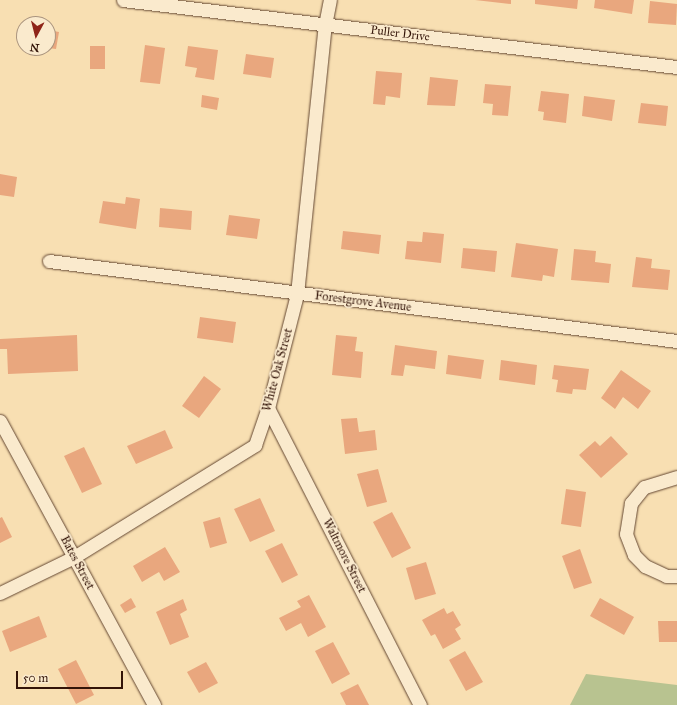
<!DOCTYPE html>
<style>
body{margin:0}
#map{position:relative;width:677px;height:705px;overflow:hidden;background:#f8dfb2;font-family:"IM FELL Great Primer",serif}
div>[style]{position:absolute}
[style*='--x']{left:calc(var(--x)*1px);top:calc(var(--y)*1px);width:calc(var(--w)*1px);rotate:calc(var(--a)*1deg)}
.green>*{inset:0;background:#b8c390}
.building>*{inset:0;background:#e9a77e}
.roads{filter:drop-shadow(0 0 1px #644732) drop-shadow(0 0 1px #644732)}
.street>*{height:13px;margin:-6.5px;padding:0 6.5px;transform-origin:6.5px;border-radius:6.5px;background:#faeacd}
span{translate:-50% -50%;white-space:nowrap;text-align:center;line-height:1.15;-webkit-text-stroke:3.5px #faeacd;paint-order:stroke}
.street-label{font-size:12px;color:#331408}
.north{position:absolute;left:16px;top:16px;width:40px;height:40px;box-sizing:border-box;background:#faeacd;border:1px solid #aa947e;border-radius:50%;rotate:187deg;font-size:11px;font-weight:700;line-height:16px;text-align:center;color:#331408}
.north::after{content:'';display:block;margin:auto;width:14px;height:18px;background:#8f2418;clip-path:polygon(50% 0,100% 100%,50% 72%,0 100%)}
.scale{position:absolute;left:16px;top:671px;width:107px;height:18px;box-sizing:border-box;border:2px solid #331408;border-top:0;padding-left:5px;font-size:12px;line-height:14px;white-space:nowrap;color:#331408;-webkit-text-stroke:3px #faeacd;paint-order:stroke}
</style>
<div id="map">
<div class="green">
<i style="clip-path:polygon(586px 674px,677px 685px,677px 705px,570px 705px)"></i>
</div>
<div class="building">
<i style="clip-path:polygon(475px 0,511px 0,511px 4px)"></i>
<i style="clip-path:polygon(535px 0,578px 0,577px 9px,535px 4px)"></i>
<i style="clip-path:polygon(595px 0,634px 0,632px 14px,594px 8px)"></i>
<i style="clip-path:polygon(650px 1px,677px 4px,676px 25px,648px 23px)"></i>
<i style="clip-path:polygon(23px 27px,24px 27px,24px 37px,21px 37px)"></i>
<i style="clip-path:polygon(48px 30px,59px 32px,56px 49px,48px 48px)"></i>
<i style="clip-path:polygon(145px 45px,165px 48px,160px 84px,140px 82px)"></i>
<i style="clip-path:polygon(90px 46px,105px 46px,105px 69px,90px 69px)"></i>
<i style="clip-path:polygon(188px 46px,218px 50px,214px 80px,195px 77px,197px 68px,185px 66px)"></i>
<i style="clip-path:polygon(246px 54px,274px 58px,271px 78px,243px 74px)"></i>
<i style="clip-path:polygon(376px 71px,402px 73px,400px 98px,386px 96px,385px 105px,373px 104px)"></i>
<i style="clip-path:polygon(430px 77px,458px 80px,455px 106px,427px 105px)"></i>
<i style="clip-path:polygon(485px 84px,511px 86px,508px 116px,492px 115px,493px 104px,483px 103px)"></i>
<i style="clip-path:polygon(541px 91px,569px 94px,566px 123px,543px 120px,544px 112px,538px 111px)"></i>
<i style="clip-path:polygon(202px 95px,219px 98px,217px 110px,201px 107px)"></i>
<i style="clip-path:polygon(584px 96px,615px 100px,612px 121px,582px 116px)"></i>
<i style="clip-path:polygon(641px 103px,668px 106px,666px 126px,638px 123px)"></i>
<i style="clip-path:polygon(0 174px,17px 177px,14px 197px,0 195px)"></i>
<i style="clip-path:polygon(126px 197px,140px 199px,136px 229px,99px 223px,103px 201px,125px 204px)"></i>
<i style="clip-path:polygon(160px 208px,192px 211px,191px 230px,159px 227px)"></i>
<i style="clip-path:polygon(229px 215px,260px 219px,257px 239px,226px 235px)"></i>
<i style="clip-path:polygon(343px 231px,381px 235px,379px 254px,341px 249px)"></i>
<i style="clip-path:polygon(423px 232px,444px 234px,441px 263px,405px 259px,407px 241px,422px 242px)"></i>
<i style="clip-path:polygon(516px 243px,558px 249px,554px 277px,543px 275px,542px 281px,511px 277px)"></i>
<i style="clip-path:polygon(463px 248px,497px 251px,495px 272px,461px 268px)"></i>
<i style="clip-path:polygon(574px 249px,596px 251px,595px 262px,611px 264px,609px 283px,571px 280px)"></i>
<i style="clip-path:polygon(636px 257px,652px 259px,651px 268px,670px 270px,668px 290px,632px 287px)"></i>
<i style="clip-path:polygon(200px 317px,236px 322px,233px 343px,197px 338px)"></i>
<i style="clip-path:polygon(77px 335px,78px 371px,8px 374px,7px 349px,0 349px,0 339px)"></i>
<i style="clip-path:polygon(336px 335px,357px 337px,355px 351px,363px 352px,361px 378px,332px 375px)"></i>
<i style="clip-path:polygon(395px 345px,437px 351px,435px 369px,405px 365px,403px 376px,391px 375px)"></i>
<i style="clip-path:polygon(448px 355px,484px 360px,481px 379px,446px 374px)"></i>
<i style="clip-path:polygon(501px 360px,537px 365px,535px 385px,499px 380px)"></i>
<i style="clip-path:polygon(554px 365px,589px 369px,586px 390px,573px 389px,572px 394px,556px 392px,558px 380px,552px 379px)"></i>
<i style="clip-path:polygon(621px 370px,651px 391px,638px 409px,623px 397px,615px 409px,601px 398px)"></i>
<i style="clip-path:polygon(204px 376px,221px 389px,199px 418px,182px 406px)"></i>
<i style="clip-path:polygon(357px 418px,359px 432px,375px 430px,377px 450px,345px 454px,341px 419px)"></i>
<i style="clip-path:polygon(165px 430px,173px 448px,136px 464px,127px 446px)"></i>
<i style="clip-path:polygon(611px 436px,628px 454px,601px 478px,579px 455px,595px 441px,600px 446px)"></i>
<i style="clip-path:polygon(84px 447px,102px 484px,82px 493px,64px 456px)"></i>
<i style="clip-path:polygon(378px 469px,387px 502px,367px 507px,357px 474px)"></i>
<i style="clip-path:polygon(566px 489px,586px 492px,581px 527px,561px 524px)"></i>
<i style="clip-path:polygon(260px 498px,275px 531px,250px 542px,234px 509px)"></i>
<i style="clip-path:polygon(392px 512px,411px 548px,392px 558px,373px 522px)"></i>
<i style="clip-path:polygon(2px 517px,12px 537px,0 543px,0 518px)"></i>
<i style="clip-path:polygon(220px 517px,227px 543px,210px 548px,203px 522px)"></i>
<i style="clip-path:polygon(282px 543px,298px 575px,282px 583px,265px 551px)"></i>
<i style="clip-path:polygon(165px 547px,180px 572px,164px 581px,159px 572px,142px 582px,133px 566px)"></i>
<i style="clip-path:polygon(580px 549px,592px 583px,574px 589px,562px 556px)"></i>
<i style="clip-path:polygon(426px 562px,436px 594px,415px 600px,406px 568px)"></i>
<i style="clip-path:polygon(309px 595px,326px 627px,308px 637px,301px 623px,286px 631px,279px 618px,301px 607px,297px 601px)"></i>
<i style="clip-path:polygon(131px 598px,136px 607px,125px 613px,120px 605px)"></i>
<i style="clip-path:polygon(600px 598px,634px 617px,624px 635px,590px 616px)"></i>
<i style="clip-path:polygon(183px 599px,187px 610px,180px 614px,189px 637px,170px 645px,156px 612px)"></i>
<i style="clip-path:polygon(444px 608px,447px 614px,453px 611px,461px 625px,455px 629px,461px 639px,443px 649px,435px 634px,431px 636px,422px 620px)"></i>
<i style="clip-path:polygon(39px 616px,47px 637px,10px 652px,2px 631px)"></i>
<i style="clip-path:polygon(658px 621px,677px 621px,677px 642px,659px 642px)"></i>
<i style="clip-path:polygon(333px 642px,350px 674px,332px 684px,315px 651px)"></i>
<i style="clip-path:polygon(465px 651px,483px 682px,466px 691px,449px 660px)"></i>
<i style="clip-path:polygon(76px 660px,94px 695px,76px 704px,58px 669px)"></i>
<i style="clip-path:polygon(206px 662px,218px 683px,199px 693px,187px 672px)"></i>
<i style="clip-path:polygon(358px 684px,369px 705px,346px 705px,340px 693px)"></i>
</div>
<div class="roads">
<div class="street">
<i style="--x:123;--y:0;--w:558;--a:6.9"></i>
<i style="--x:49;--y:261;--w:633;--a:7.26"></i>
<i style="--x:268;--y:408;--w:334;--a:62.9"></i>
<i style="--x:0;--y:421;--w:323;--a:61.5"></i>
<i style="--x:677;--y:477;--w:34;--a:163"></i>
<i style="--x:644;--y:487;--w:21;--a:129"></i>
<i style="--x:631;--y:503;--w:31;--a:99"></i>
<i style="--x:626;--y:534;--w:22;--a:69"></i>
<i style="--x:634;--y:555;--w:16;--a:45"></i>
<i style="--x:645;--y:566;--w:23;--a:25"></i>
<i style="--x:666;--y:576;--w:11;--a:0"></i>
<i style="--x:0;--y:593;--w:82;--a:-25.9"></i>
<i style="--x:74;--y:557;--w:213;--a:-31.7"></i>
<i style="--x:255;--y:445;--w:39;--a:-71"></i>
<i style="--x:268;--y:408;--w:118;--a:-75.7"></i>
<i style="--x:297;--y:294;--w:270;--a:-84.1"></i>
<i style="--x:325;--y:25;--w:25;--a:-79"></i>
</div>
</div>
<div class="street-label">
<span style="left:400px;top:34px;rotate:7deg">Puller Drive</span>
<span style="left:363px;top:302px;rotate:7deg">Forestgrove Avenue</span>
<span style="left:278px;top:370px;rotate:-75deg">White Oak Street</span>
<span style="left:344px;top:556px;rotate:63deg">Waltmore Street</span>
<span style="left:77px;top:563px;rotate:62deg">Bates Street</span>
</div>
<div class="north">N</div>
<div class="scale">50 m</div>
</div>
